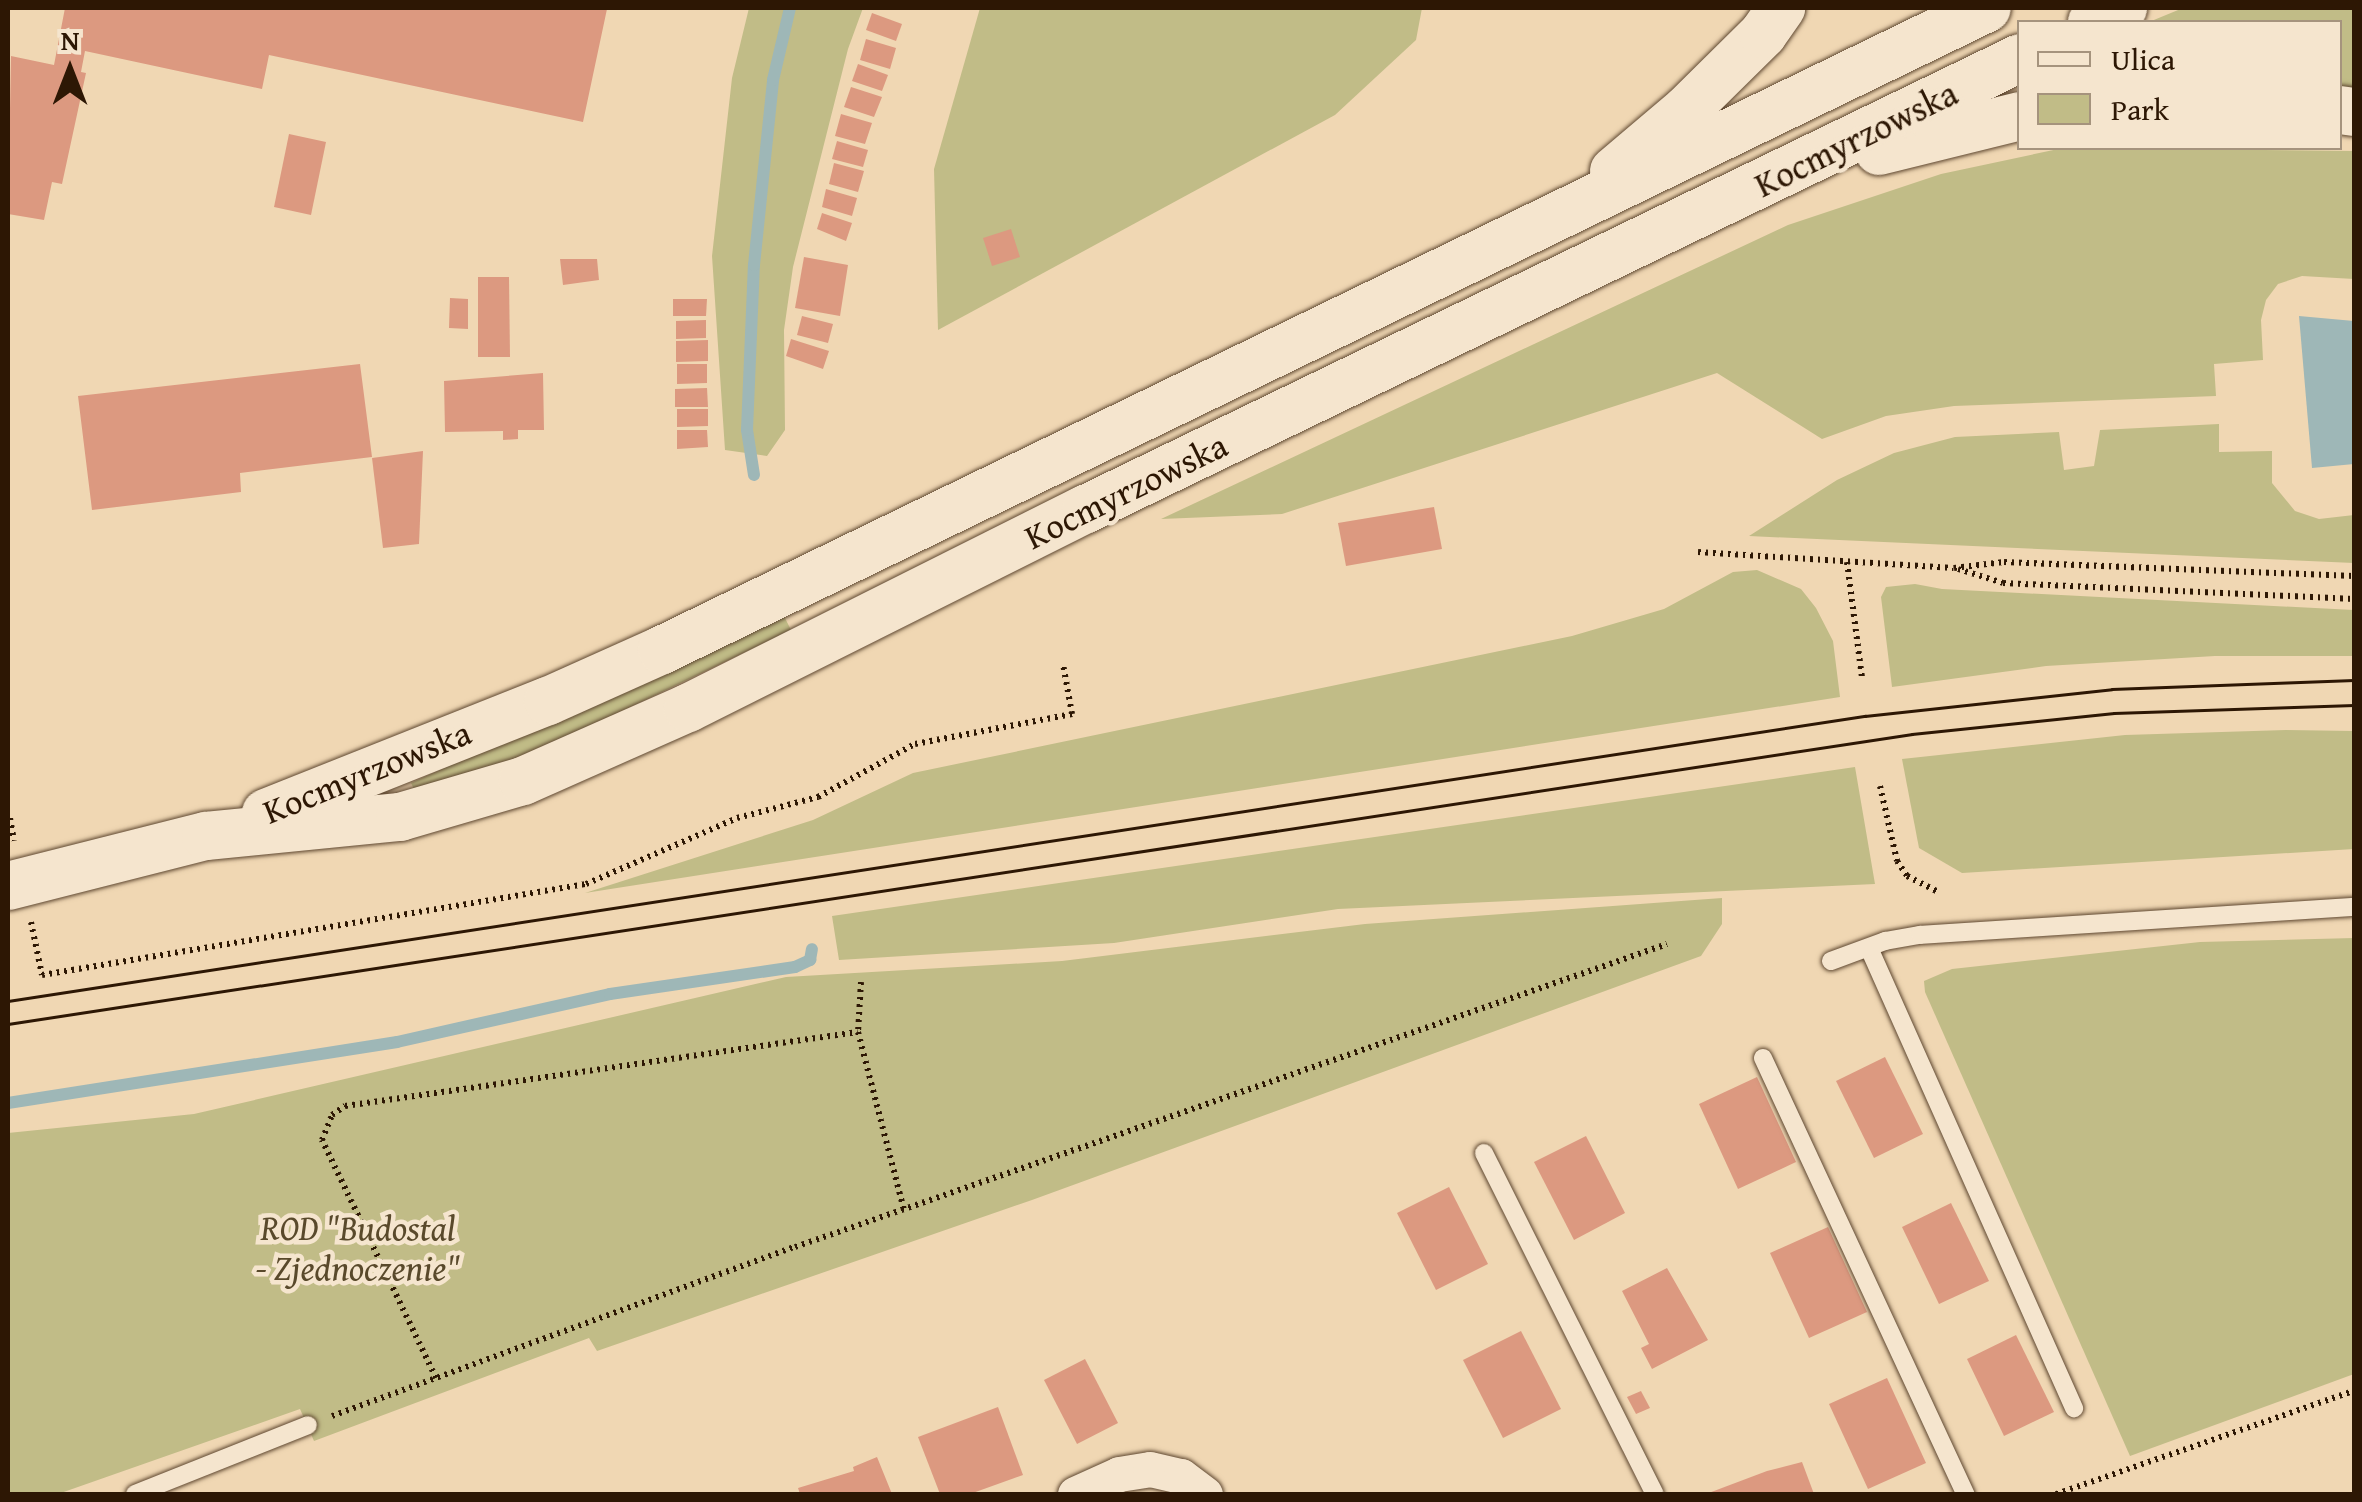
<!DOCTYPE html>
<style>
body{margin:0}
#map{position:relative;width:2362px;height:1502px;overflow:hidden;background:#f0d7b3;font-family:"Gentium Book Plus",serif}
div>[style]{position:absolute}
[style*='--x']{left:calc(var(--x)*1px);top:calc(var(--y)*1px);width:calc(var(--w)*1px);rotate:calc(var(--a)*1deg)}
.green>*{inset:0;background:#c1bc87}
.water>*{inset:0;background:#9eb7b7}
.stream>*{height:12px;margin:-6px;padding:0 6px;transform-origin:6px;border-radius:6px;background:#9eb7b7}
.building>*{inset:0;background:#dc9980}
.path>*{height:6px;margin-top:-3px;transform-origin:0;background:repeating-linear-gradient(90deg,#2d1704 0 2.5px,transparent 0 7.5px)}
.roads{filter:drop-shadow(0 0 2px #5e4730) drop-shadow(0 0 2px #5e4730)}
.service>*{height:18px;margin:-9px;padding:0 9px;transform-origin:9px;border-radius:9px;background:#f5e5ce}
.minor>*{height:35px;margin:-17.5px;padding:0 17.5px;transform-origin:17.5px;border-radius:17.5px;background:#f5e5ce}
.secondary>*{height:48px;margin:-24px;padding:0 24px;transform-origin:24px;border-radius:24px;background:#f5e5ce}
.tram>*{height:2.5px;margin:-1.25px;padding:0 1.25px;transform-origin:1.25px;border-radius:1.25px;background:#2d1704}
span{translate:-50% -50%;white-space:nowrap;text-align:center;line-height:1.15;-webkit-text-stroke:9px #f5e5ce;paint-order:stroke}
.street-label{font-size:35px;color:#2d1704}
.park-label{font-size:35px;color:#59492b;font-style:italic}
.frame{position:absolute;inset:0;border:10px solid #2d1704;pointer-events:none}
.legend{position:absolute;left:2017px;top:20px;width:325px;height:130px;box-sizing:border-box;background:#f5e5ce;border:2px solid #a5937d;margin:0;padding:12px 18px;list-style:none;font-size:30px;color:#2d1704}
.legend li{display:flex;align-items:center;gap:20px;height:50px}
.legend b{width:50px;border:2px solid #a5937d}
.north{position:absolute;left:20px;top:20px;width:100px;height:100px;-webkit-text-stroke:8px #f5e5ce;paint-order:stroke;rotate:0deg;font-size:28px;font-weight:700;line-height:40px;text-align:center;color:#2d1704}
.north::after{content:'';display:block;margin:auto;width:35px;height:45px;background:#2d1704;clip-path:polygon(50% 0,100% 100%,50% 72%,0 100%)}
</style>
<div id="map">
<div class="green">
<i style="clip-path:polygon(749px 8px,863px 8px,848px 49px,793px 267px,784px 330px,785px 430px,767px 456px,725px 450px,712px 256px,732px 78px)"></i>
<i style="clip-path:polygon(980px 8px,1422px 8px,1416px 40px,1335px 115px,938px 330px,934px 169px)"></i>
<i style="clip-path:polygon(2183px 8px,2354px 8px,2354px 90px,2340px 87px,2340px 22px,2149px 22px)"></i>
<i style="clip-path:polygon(2063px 148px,2354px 151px,2354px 279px,2302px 276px,2278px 284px,2266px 300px,2261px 320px,2263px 360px,2214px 364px,2216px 396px,1954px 406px,1886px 416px,1822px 439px,1717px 373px,1282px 514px,1161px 519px,1788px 225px,1941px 174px)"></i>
<i style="clip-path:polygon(2219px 424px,2219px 452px,2272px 451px,2272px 483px,2295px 511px,2319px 519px,2354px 515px,2354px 563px,1749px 536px,1837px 480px,1894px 453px,1955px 437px,2059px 432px,2064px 470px,2094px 466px,2100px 430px)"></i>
<i style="clip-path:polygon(1757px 570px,1801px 589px,1816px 608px,1833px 641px,1840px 697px,585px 893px,813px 820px,913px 773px,1572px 636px,1664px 609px,1733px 572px)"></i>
<i style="clip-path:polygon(1915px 584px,1942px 589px,2354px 610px,2354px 656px,2215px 656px,2046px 666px,1892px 687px,1881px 597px,1886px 587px)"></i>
<i style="clip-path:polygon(783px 614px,791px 630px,516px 762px,415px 791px,411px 783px)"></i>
<i style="clip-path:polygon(2286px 730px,2354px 731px,2354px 849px,1962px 873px,1919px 848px,1902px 759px,2125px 735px)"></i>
<i style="clip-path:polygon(1855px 767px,1875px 884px,1338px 909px,1114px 943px,839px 960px,832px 916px)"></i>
<i style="clip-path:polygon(1722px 898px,1722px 924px,1701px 956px,1032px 1200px,597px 1351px,589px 1338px,314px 1441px,300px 1409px,58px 1494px,8px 1494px,8px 1133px,194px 1114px,786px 977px,1062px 961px,1365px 924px)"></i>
<i style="clip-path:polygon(2354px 938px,2354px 1374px,2130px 1456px,1925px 992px,1924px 981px,1952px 969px,2200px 942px)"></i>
</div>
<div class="water">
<i style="clip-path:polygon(2299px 316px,2354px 321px,2354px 464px,2312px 468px)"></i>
</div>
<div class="stream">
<i style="--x:754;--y:475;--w:46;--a:-98.8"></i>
<i style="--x:747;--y:430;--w:165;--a:-87.6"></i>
<i style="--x:754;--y:265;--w:186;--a:-84.1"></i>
<i style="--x:773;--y:80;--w:74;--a:-76.7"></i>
<i style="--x:8;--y:1103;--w:394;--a:-8.9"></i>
<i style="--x:397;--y:1042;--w:218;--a:-12.7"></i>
<i style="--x:610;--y:994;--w:187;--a:-8.3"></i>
<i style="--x:795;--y:967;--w:17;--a:-25"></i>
<i style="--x:810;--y:960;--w:11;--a:-80"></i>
</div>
<div class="building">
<i style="clip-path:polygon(65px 8px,599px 8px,607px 9px,583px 122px,269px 55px,262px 89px,85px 51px,81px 72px,86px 73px,62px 184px,52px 182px,44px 220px,8px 214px,11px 56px,54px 65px)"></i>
<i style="clip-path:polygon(872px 13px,902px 24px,896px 41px,866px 30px)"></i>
<i style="clip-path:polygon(866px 39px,896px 48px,890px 69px,860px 60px)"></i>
<i style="clip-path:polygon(858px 64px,888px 75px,882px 91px,852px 81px)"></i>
<i style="clip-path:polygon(851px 87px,882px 97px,874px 117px,844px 107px)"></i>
<i style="clip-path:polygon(841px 114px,872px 123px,865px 144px,835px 136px)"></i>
<i style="clip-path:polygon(289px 134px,326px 142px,311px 215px,274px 207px)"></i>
<i style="clip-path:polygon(837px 141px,868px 150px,863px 167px,832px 159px)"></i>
<i style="clip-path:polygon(834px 163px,864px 171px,858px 192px,829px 184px)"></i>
<i style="clip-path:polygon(826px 189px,857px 198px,852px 216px,822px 207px)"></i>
<i style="clip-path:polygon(822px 213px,852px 223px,846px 241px,817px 229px)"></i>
<i style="clip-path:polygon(1011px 229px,1020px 257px,992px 266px,983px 238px)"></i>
<i style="clip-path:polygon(804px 257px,848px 265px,840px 316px,795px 308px)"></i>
<i style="clip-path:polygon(560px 259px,597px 259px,599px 280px,563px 285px)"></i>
<i style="clip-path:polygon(478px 277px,509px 277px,510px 357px,478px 357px)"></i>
<i style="clip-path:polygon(450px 298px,468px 299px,468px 329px,449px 328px)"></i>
<i style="clip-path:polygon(673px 299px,707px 299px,706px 316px,673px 316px)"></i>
<i style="clip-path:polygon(802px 316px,833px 324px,828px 343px,797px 335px)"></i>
<i style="clip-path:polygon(706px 320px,706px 338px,676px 339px,676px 321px)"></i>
<i style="clip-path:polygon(791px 339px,829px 351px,823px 369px,786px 356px)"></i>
<i style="clip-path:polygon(708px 340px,708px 361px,676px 362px,676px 341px)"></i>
<i style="clip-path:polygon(360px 364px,372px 457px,240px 473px,241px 492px,92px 510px,78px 396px)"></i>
<i style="clip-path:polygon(677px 364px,707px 364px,707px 383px,677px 384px)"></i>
<i style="clip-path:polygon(543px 373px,544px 430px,518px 430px,518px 439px,503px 440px,503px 431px,445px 432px,444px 381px)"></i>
<i style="clip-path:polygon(707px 388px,708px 407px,675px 407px,675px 389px)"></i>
<i style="clip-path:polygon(677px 409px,708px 409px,708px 426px,677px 427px)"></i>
<i style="clip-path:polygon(677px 430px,707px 430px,708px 447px,677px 449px)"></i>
<i style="clip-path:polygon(423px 451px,419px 544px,383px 548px,372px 458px)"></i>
<i style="clip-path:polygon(1434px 507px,1442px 549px,1346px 566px,1338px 523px)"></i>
<i style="clip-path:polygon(1885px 1057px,1923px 1134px,1874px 1158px,1836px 1081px)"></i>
<i style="clip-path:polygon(1757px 1077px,1796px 1162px,1738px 1189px,1699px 1104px)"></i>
<i style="clip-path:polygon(1586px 1136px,1625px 1213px,1574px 1240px,1534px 1162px)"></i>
<i style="clip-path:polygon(1449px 1187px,1488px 1264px,1436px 1290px,1397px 1213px)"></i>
<i style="clip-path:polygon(1951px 1203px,1989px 1281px,1939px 1304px,1902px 1227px)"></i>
<i style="clip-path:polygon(1828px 1227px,1867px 1312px,1809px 1338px,1770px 1253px)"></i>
<i style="clip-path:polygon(1667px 1268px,1708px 1340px,1652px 1369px,1641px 1348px,1649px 1344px,1622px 1291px)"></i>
<i style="clip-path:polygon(1521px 1331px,1561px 1409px,1503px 1438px,1463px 1360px)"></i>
<i style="clip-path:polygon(2016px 1335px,2054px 1412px,2004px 1436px,1967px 1359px)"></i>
<i style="clip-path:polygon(1085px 1359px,1118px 1423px,1077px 1444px,1044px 1380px)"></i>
<i style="clip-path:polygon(1887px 1378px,1926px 1463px,1868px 1489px,1829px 1404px)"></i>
<i style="clip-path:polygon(1641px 1391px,1650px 1408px,1636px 1414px,1627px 1397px)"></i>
<i style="clip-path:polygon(998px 1407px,1023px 1475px,970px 1494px,940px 1494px,918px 1437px)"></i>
<i style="clip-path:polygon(877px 1457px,892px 1494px,800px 1494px,798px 1488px,854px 1471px,853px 1467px)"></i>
<i style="clip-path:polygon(1802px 1462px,1814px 1494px,1706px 1494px,1767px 1471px)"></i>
</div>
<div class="path">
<i style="--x:1698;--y:552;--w:256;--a:3.6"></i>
<i style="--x:1954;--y:568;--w:50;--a:-6.8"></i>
<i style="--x:2004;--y:562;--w:350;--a:2.3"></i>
<i style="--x:1847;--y:562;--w:116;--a:82.6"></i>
<i style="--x:1958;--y:569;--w:47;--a:17.3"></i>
<i style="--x:2003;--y:583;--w:351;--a:2.6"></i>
<i style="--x:1880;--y:786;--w:77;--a:77.2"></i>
<i style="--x:1897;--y:861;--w:18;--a:56"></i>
<i style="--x:1907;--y:876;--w:33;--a:27"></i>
<i style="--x:10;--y:818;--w:23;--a:80"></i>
<i style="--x:31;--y:922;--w:54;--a:78.3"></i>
<i style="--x:42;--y:975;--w:552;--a:-9.5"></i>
<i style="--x:586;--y:884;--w:165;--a:-23.6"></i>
<i style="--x:737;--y:818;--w:84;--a:-14.5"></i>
<i style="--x:818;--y:797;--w:111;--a:-28.7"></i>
<i style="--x:915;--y:744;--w:160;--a:-10.8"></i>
<i style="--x:1072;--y:714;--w:51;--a:-100.2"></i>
<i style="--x:861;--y:982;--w:50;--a:93.4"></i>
<i style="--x:858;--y:1032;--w:184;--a:75.5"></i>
<i style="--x:436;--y:1378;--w:264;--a:-115.6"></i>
<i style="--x:322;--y:1140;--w:27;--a:-68"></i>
<i style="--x:332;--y:1115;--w:16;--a:-35"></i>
<i style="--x:345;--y:1106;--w:518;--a:-8.21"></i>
<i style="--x:332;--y:1416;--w:493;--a:-20.1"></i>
<i style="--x:795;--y:1247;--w:923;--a:-19.16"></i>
<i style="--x:2056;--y:1494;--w:315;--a:-19.1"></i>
</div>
<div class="roads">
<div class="service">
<i style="--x:1869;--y:948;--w:504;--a:65.98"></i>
<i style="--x:1831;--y:961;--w:58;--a:-20.3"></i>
<i style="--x:1885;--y:941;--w:36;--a:-10"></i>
<i style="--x:1920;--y:935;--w:435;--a:-3.7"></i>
<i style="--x:1763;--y:1058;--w:481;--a:65.1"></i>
<i style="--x:1484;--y:1153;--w:381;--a:63.4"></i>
<i style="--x:135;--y:1494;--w:186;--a:-21.7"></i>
</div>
<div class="minor">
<i style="--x:1075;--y:1494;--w:48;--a:-24.4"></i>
<i style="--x:1119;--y:1474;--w:31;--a:-9"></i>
<i style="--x:1150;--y:1469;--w:32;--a:13"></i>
<i style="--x:1181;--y:1476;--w:30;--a:37"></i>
</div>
<div class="secondary">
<i style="--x:2092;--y:22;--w:34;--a:-24"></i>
<i style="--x:2340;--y:110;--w:14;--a:8"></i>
<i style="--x:1879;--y:151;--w:145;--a:-13.9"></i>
<i style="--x:1614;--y:171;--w:94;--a:-40.3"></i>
<i style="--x:1686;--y:110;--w:108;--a:-44.6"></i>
<i style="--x:1763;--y:34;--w:32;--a:-55"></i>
<i style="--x:266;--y:813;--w:303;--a:-21.7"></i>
<i style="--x:548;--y:701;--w:125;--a:-24.1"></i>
<i style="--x:662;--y:650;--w:1472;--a:-25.85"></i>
<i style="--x:8;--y:886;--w:204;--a:-14.2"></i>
<i style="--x:206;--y:836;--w:195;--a:-5.6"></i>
<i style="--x:400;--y:817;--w:128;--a:-16.3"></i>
<i style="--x:523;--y:781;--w:180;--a:-23.9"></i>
<i style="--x:688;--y:708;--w:445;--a:-26.6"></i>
<i style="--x:1086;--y:509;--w:1037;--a:-25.77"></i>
</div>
</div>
<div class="tram">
<i style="--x:8;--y:1001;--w:1879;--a:-8.73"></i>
<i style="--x:1865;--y:716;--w:248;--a:-6.2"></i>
<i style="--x:2112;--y:689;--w:242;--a:-2.1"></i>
<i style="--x:8;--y:1024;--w:1926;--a:-8.66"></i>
<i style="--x:1912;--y:734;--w:203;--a:-5.9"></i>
<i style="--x:2114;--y:713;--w:240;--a:-1.9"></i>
</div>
<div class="street-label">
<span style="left:1856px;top:139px;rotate:-26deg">Kocmyrzowska</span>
<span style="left:1126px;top:491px;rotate:-26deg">Kocmyrzowska</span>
<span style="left:367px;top:772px;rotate:-22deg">Kocmyrzowska</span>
</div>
<div class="park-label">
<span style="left:358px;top:1248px">ROD "Budostal<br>- Zjednoczenie"</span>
</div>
<div class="frame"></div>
<ul class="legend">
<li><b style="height:12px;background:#f5e5ce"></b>Ulica</li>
<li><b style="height:28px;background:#c1bc87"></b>Park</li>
</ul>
<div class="north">N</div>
</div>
